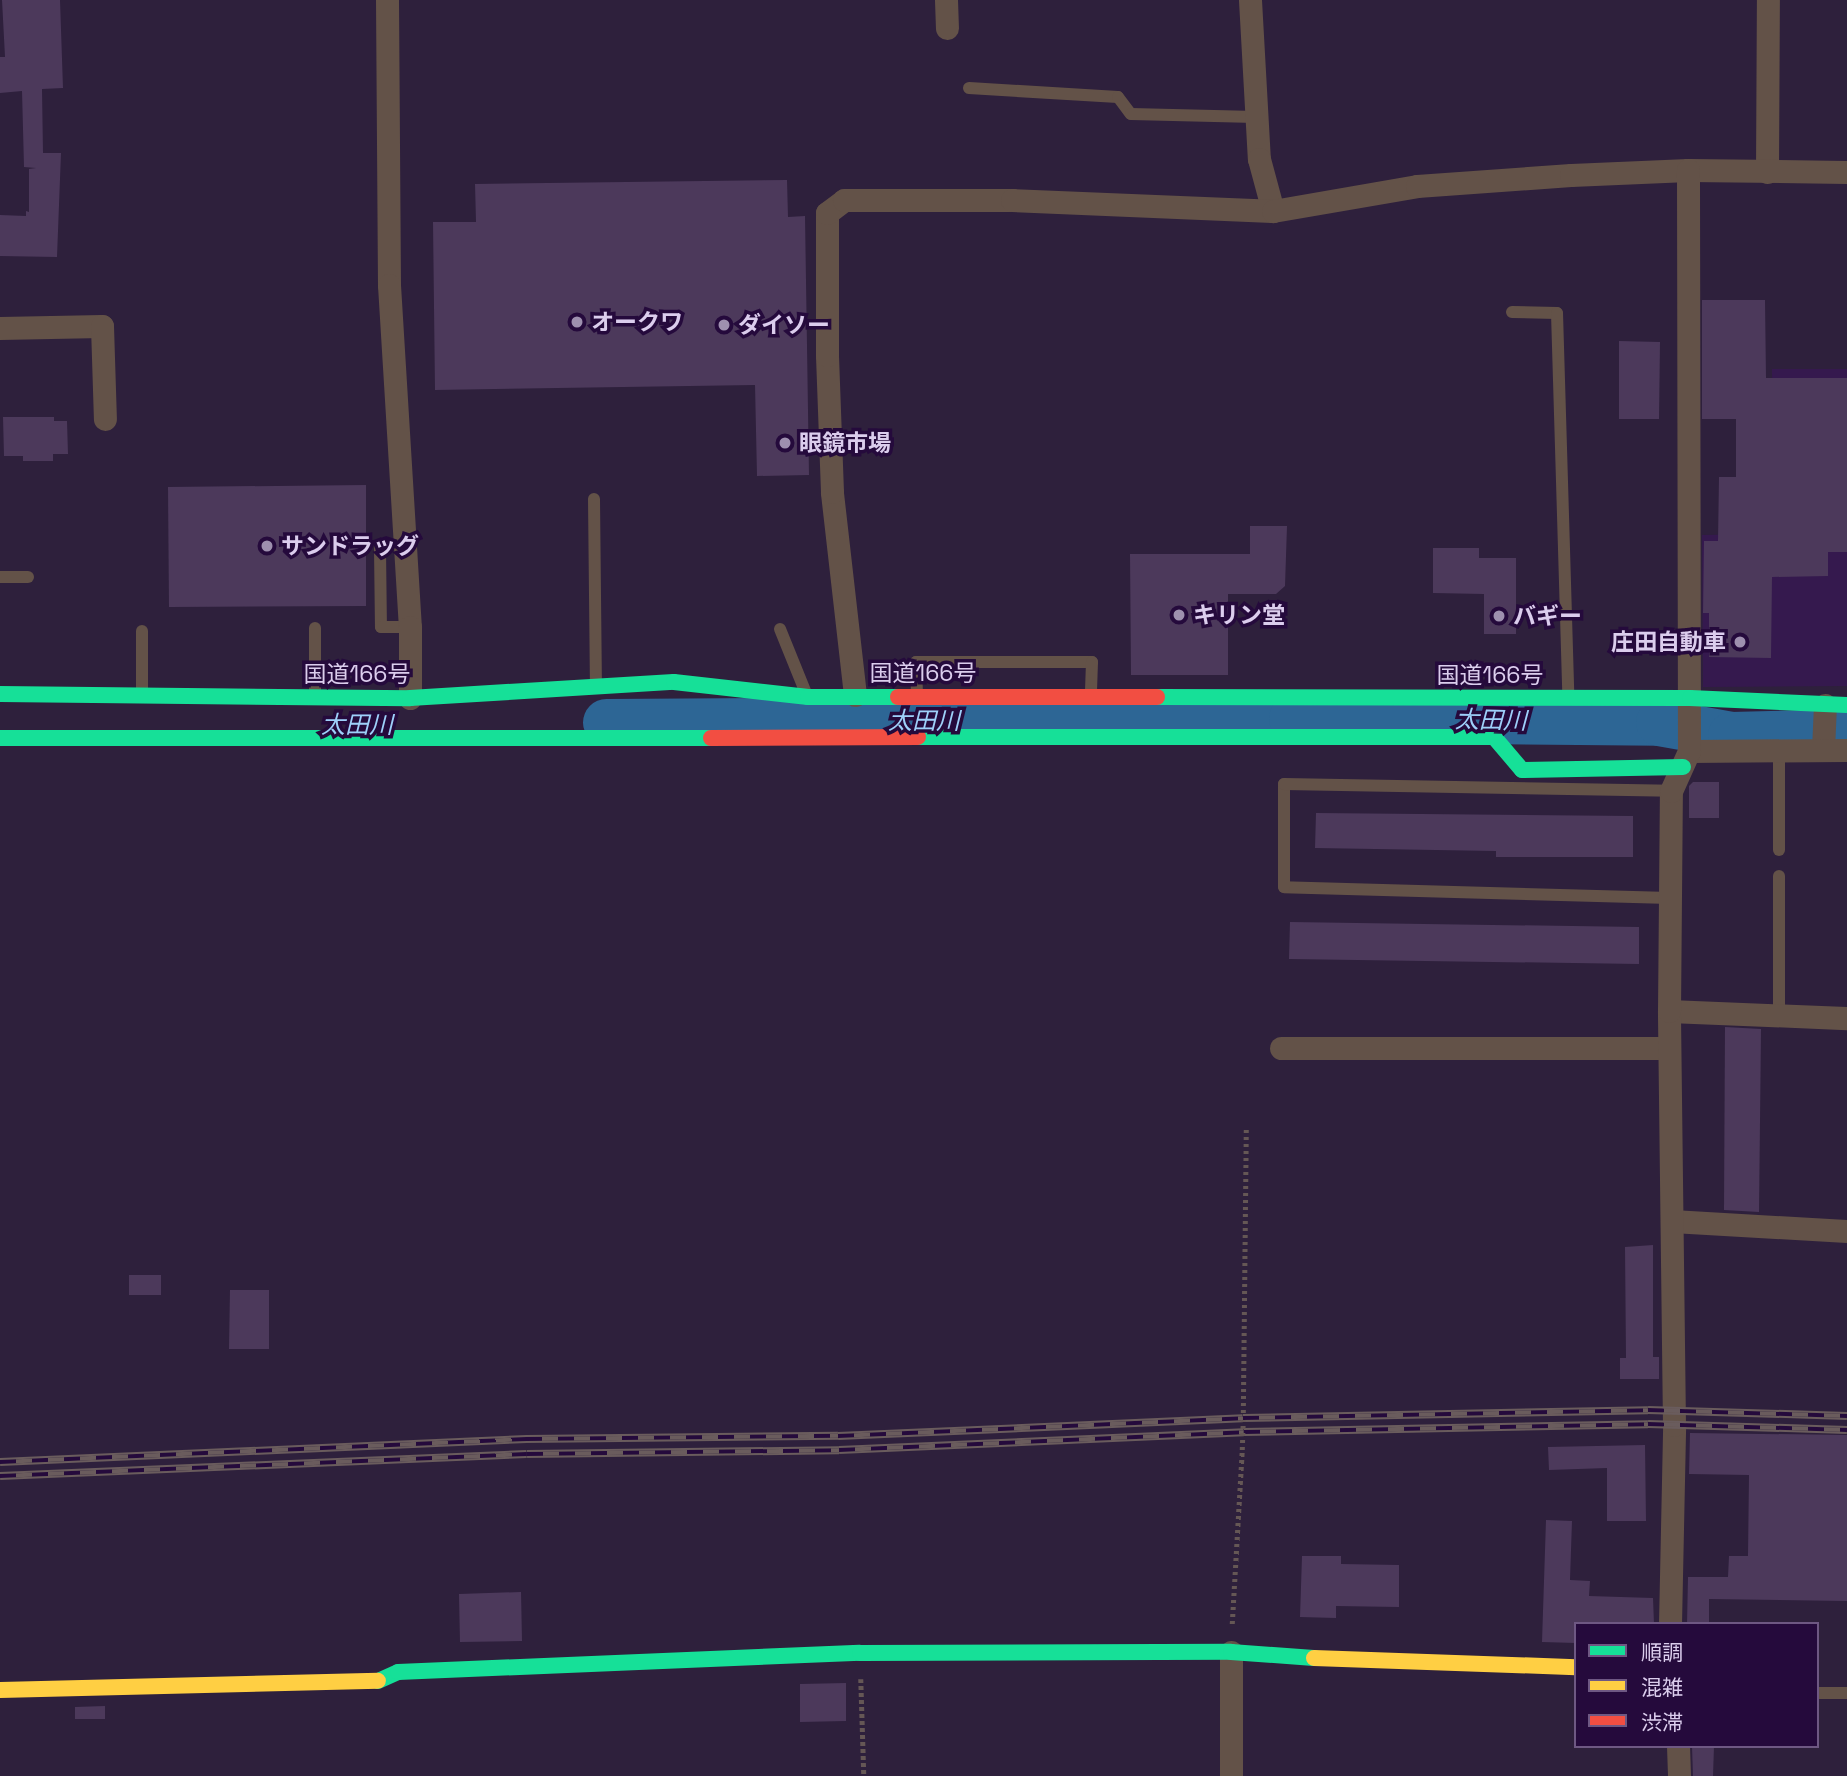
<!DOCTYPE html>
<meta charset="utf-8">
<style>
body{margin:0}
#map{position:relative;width:1847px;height:1776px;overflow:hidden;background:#2e203c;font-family:"Space Grotesk","Noto Sans JP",sans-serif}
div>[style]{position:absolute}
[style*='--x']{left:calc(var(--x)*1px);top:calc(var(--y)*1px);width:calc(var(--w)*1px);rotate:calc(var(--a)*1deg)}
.built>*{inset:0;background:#35194e}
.river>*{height:47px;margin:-23.5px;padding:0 23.5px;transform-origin:23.5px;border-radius:23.5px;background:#2d6695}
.building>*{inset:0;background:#4c395b}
.path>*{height:4.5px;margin-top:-2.25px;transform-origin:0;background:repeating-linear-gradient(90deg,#655755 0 3.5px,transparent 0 7px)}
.lane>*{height:12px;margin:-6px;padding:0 6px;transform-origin:6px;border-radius:6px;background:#635248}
.street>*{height:23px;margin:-11.5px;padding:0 11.5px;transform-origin:11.5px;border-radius:11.5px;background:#635248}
.fast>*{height:16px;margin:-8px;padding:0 8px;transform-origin:8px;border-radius:8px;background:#16e098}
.slow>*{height:16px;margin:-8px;padding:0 8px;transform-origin:8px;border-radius:8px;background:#ffcf43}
.jam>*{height:16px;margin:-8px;padding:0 8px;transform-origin:8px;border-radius:8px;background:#f24e42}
.rail>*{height:8px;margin-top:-4px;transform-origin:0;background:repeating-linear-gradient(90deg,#250a3c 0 16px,#6a5c5d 0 32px);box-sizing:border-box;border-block:2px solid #6a5c5d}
.path-bridge>*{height:4.5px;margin-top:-2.25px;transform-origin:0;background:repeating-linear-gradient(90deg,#655755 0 3.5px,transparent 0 7px)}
.dots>*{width:19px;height:19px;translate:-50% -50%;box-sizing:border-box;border:4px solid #250a3c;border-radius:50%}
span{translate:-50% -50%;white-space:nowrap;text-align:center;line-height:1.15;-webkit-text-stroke:7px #250a3c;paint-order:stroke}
.poi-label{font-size:23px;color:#dbcded;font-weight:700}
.left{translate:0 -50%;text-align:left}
.right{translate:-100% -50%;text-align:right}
.street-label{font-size:23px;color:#dbcded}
.water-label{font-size:24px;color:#9ed0fa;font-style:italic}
.legend{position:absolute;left:1574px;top:1622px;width:245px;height:126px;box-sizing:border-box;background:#250a3c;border:2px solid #6e5883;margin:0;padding:9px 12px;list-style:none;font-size:21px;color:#dbcded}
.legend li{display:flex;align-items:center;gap:14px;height:35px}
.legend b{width:35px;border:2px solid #6e5883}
</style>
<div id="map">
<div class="built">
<i style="clip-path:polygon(1772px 369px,1847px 369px,1847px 686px,1703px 687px,1702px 535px,1773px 534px)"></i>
</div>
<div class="river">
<i style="--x:606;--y:722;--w:686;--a:-0.33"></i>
<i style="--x:1292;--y:718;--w:367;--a:0.6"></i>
<i style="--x:1659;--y:722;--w:73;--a:10.2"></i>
<i style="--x:1731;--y:735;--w:116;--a:-1.5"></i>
</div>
<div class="building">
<i style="clip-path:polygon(2px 0,60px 0,63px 88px,42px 89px,43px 153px,61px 153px,57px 257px,0 256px,0 215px,26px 216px,26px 211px,29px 212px,29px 169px,36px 168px,24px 167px,22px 91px,0 93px,0 57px,5px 57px)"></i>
<i style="clip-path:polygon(787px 180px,788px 217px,805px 216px,809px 475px,757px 476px,755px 385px,435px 390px,433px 222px,476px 222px,475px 184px)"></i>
<i style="clip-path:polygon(1702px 300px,1765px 300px,1766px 378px,1847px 378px,1847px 552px,1828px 552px,1828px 576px,1772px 577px,1771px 658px,1709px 657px,1709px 613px,1703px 613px,1704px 541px,1718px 541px,1719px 477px,1736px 477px,1736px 419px,1702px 419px)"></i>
<i style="clip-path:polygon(1619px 341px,1660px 342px,1659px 419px,1619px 419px)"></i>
<i style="clip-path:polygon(3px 417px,54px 417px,54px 421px,67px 421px,68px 454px,53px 454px,53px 461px,23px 461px,23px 456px,4px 456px)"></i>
<i style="clip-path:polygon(366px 485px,366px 606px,169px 607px,168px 487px)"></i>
<i style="clip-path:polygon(1250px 526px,1287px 526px,1285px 586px,1276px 594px,1228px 594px,1228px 675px,1131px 675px,1130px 554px,1250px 554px)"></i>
<i style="clip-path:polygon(1433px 548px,1479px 548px,1479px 558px,1516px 558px,1516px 634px,1484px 634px,1484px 594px,1433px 593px)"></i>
<i style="clip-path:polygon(1693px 782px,1719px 782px,1719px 818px,1689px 818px,1689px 786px)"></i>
<i style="clip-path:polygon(1316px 813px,1633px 816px,1633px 857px,1496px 857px,1496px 851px,1315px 848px)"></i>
<i style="clip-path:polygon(1290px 922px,1639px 927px,1639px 964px,1289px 959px)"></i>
<i style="clip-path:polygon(1725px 1027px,1761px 1029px,1759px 1212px,1724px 1210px)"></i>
<i style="clip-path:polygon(1653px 1245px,1653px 1357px,1659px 1357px,1659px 1379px,1620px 1379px,1620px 1358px,1626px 1358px,1625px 1247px)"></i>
<i style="clip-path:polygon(129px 1275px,161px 1275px,161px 1295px,129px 1295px)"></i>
<i style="clip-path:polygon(230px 1290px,269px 1290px,269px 1349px,229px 1349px)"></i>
<i style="clip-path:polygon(1690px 1433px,1847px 1435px,1847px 1601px,1709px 1599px,1709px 1624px,1687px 1624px,1688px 1577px,1728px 1577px,1729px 1556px,1748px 1556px,1749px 1475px,1689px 1474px)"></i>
<i style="clip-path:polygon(1645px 1445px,1646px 1521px,1607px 1521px,1607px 1468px,1549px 1470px,1548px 1447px)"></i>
<i style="clip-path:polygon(1546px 1520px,1572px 1521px,1570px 1580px,1590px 1581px,1589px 1596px,1653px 1598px,1654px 1624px,1576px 1624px,1576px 1643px,1542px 1642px)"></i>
<i style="clip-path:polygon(1302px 1556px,1341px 1556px,1341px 1564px,1399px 1565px,1399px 1607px,1336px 1606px,1336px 1618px,1300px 1617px)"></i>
<i style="clip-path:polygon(521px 1592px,522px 1641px,460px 1642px,459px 1594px)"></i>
<i style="clip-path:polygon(846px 1683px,846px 1721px,800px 1722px,800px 1684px)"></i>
<i style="clip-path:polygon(105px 1706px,105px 1719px,75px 1719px,75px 1707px)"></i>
<i style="clip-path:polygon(1692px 1746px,1714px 1746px,1713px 1776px,1693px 1776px)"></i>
</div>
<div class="path">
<i style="--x:1243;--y:1420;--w:292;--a:-89.4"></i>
<i style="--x:1232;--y:1624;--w:174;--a:-86.7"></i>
<i style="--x:861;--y:1679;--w:97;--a:88.2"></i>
</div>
<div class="lane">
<i style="--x:969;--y:88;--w:149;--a:3.5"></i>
<i style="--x:1118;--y:97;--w:21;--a:53"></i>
<i style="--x:1131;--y:114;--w:125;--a:1.4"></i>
<i style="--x:1512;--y:312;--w:45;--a:1.3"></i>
<i style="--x:1557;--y:313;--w:381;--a:88.3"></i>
<i style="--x:594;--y:499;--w:182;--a:89.4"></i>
<i style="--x:380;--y:549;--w:78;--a:89.3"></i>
<i style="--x:381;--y:627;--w:29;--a:0"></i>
<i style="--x:0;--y:577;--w:28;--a:0"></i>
<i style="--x:315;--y:628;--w:66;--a:90"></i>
<i style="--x:780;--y:629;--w:67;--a:68"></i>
<i style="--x:142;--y:631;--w:60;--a:90"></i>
<i style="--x:917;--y:694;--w:32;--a:-92"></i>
<i style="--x:916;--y:662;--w:176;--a:0"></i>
<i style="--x:1092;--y:662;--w:30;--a:92"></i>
<i style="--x:1779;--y:751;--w:99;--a:90"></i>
<i style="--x:1779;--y:876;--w:139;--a:90"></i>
<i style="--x:1670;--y:898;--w:386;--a:-178.4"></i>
<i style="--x:1284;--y:887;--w:103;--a:-90"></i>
<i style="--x:1284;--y:784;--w:387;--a:1"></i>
<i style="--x:1817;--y:1693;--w:30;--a:0"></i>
</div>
<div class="street">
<i style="--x:387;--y:0;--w:285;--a:89.6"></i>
<i style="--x:389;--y:285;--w:343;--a:86.5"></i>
<i style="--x:410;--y:627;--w:71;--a:90"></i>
<i style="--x:946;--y:0;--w:28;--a:88"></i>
<i style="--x:1250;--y:0;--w:159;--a:86.8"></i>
<i style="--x:1259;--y:159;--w:54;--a:74.9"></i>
<i style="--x:1767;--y:172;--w:172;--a:-89.7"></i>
<i style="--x:0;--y:328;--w:102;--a:-1.1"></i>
<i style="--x:102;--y:326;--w:93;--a:88.2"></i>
<i style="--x:855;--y:695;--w:204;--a:-96.5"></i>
<i style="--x:832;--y:492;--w:137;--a:-92.1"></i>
<i style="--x:827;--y:355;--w:142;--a:-90"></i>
<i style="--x:827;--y:213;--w:21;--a:-37"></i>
<i style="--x:844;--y:200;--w:168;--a:0"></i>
<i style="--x:1012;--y:200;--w:261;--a:2.4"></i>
<i style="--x:1273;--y:211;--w:146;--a:-9.8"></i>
<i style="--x:1417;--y:186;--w:154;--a:-4.1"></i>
<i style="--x:1571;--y:175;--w:117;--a:-2.4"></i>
<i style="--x:1688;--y:170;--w:159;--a:0.7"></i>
<i style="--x:1823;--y:750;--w:45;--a:-87.5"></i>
<i style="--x:1689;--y:751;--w:158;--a:-0.4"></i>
<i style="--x:1669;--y:1011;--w:178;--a:2.3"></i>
<i style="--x:1281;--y:1048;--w:388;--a:0"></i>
<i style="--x:1672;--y:1221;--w:175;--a:3.3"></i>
<i style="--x:1670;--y:1624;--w:199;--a:-88.8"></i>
<i style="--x:1674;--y:1425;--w:414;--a:-90.7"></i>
<i style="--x:1669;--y:1011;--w:220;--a:-89.5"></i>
<i style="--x:1671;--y:791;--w:44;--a:-65.8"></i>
<i style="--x:1689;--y:751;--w:581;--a:-90.1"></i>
<i style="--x:1231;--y:1652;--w:124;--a:90"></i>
<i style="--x:1678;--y:1746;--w:30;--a:88"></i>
</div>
<div class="fast">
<i style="--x:0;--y:694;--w:410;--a:0.6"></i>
<i style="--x:410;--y:698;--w:264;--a:-3.5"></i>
<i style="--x:674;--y:682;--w:135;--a:6.4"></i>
<i style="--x:808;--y:697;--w:90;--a:0"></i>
<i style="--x:1157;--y:697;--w:533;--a:0.11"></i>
<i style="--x:1690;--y:698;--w:157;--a:2.6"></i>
<i style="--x:918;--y:737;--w:576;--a:0"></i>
<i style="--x:1494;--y:737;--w:43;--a:49.7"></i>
<i style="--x:1522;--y:770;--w:161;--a:-1.1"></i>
<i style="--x:0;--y:738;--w:711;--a:0"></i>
<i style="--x:378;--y:1681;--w:22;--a:-24"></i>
<i style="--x:398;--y:1672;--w:462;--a:-2.4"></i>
<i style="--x:860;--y:1653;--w:371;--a:-0.2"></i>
<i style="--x:1231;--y:1652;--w:83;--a:4.1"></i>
</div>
<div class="slow">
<i style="--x:1314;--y:1658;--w:262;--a:2"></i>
<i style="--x:0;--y:1690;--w:378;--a:-1.4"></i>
</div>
<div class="jam">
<i style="--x:898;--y:697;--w:259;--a:0"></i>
<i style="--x:711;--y:738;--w:207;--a:-0.3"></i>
</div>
<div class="rail">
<i style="--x:0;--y:1462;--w:527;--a:-2.5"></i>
<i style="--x:526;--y:1439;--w:312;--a:-0.6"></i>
<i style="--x:838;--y:1436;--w:405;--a:-2.5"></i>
<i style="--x:1243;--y:1418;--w:405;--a:-1.1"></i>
<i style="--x:1648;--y:1410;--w:199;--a:1.7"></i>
<i style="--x:0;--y:1476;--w:527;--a:-2.39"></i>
<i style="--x:527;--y:1454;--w:312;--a:-0.7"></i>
<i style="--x:839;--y:1450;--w:405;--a:-2.5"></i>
<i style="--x:1244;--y:1432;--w:404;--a:-1.1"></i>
<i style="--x:1648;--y:1424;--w:199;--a:1.7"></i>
</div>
<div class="path-bridge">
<i style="--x:1242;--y:1450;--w:30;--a:-88"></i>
</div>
<div class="dots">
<i style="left:577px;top:322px;background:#9e90af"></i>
<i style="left:724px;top:325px;background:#9e90af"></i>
<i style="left:785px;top:443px;background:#9e90af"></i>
<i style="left:267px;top:546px;background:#9e90af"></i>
<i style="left:1179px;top:615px;background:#9e90af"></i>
<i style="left:1499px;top:616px;background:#9e90af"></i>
<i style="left:1740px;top:642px;background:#9e90af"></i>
</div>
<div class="poi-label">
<span class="left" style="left:591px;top:322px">オークワ</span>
<span class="left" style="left:738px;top:325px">ダイソー</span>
<span class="left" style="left:799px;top:443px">眼鏡市場</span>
<span class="left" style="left:281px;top:546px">サンドラッグ</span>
<span class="left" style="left:1193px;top:615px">キリン堂</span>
<span class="left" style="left:1513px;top:616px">バギー</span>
<span class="right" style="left:1726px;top:642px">庄田自動車</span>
</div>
<div class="street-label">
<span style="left:923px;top:673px">国道166号</span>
<span style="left:357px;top:674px">国道166号</span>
<span style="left:1490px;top:675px">国道166号</span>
</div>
<div class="water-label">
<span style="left:1491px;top:720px;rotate:1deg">太田川</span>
<span style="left:924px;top:721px">太田川</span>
<span style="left:357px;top:725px">太田川</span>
</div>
<ul class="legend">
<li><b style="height:9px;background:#16e098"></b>順調</li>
<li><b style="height:9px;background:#ffcf43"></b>混雑</li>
<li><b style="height:9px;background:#f24e42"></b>渋滞</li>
</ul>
</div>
